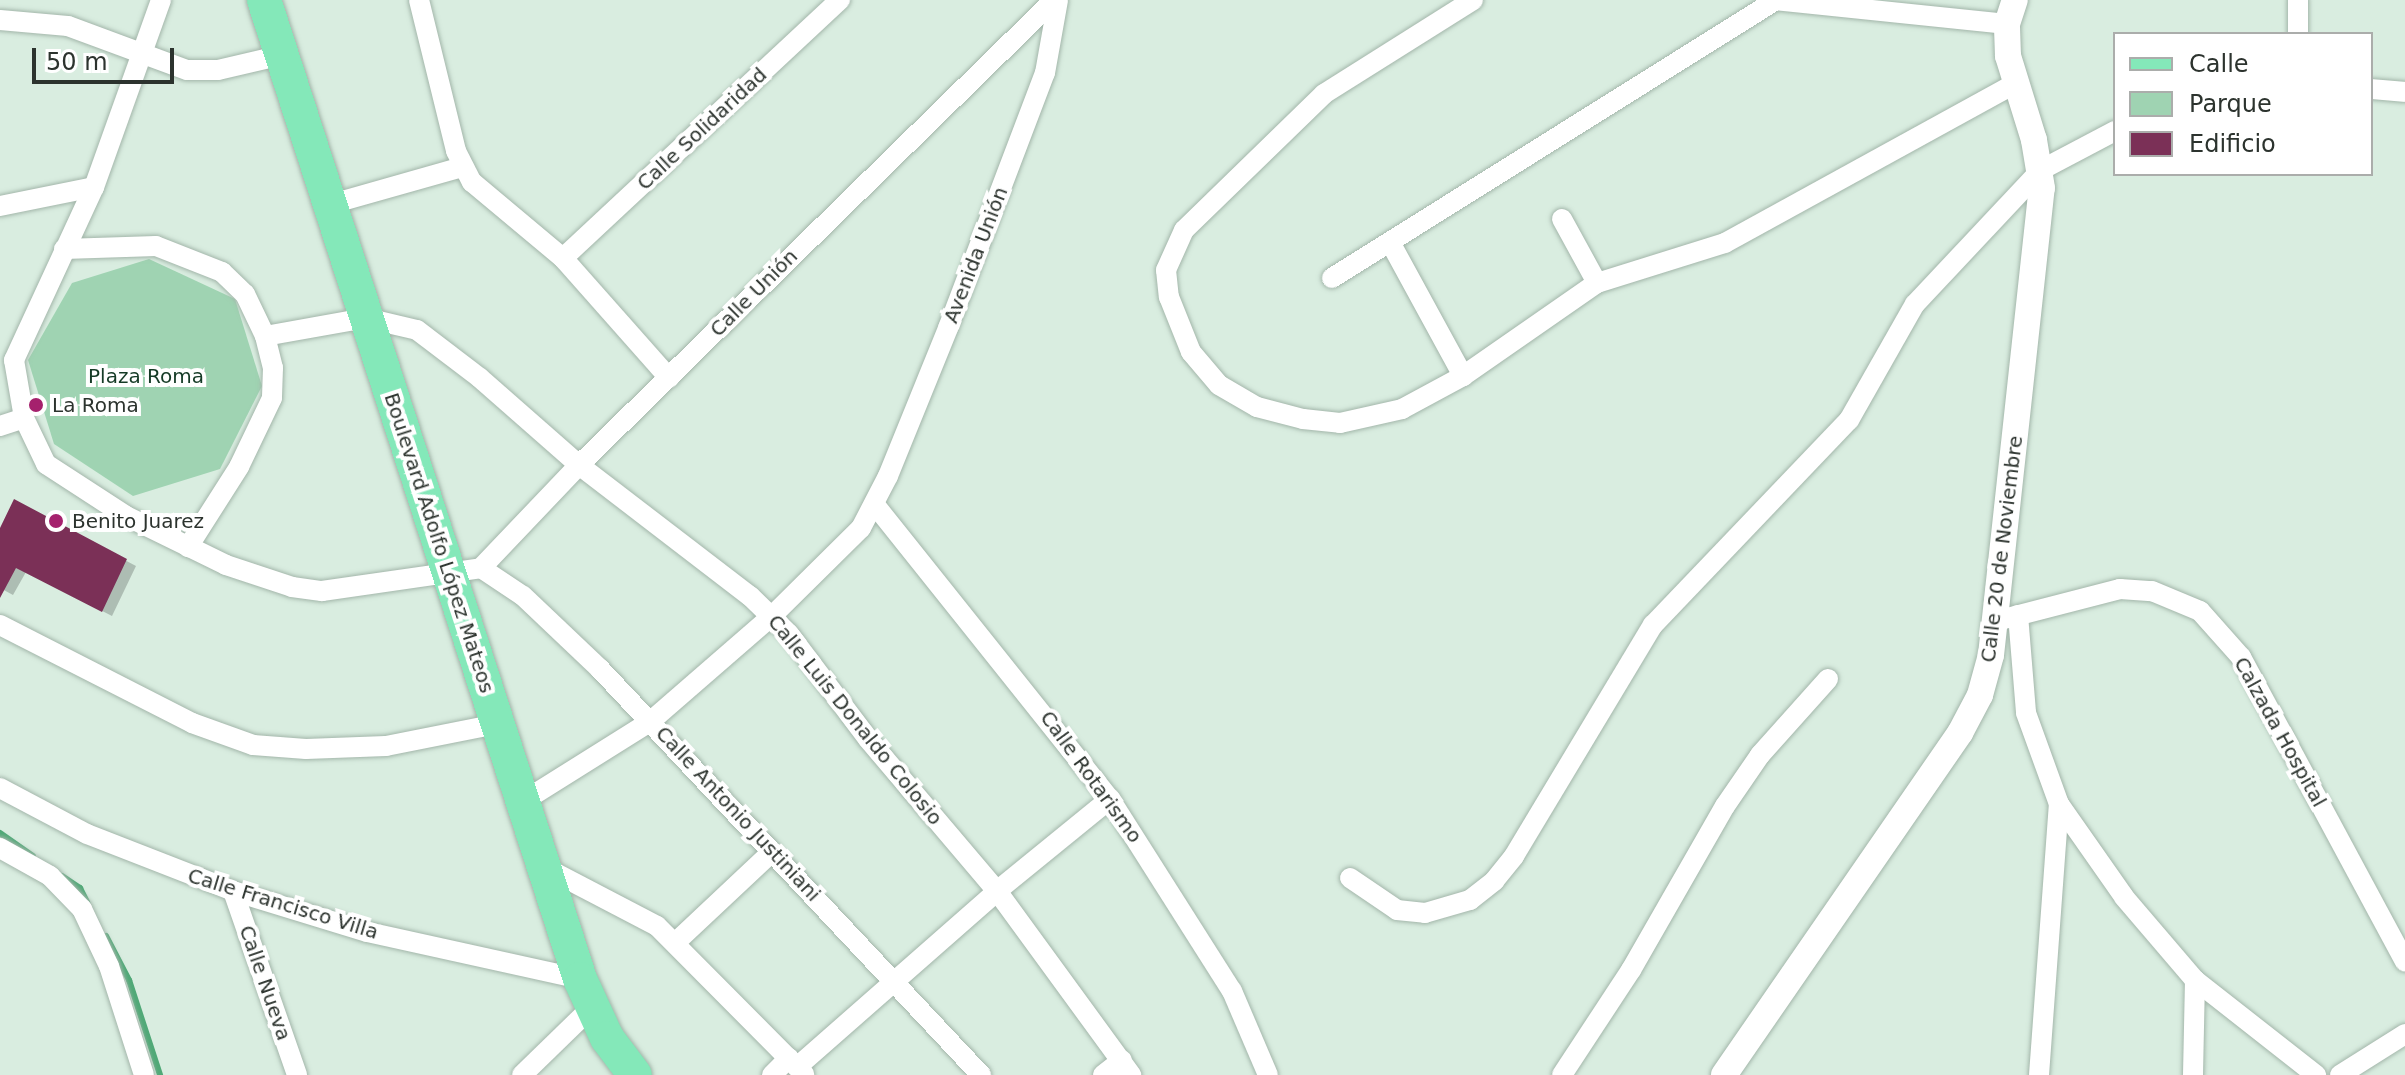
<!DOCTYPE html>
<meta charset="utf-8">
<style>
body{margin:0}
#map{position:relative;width:2405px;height:1075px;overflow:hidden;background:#d9ede0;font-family:"DejaVu Sans",sans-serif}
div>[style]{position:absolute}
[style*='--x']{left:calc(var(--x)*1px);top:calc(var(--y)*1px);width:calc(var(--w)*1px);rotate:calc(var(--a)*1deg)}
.green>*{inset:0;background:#9fd3b2}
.shadow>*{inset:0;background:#0003}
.stream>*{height:6px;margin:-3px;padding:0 3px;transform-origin:3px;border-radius:3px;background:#50a977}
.building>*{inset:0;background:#7b3057}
.roads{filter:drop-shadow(0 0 2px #a3b6aa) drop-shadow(0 0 2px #a3b6aa)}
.minor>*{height:20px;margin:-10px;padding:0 10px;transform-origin:10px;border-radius:10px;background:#fff}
.tertiary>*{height:26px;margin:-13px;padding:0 13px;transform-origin:13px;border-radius:13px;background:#fff}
.primary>*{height:34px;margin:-17px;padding:0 17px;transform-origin:17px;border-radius:17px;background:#84e8b9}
.dots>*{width:22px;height:22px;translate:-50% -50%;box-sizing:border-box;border:4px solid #fff;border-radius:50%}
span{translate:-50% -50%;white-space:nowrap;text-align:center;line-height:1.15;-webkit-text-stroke:8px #fff;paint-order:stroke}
.street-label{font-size:20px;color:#2c332e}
.park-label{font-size:20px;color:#153b26}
.poi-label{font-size:20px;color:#2c332e}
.left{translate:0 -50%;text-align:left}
.legend{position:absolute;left:2113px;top:32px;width:260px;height:144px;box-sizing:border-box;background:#fff;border:2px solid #abadab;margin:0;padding:10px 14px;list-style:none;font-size:24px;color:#2c332e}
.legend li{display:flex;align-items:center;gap:16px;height:40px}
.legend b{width:40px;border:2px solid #abadab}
.scale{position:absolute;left:32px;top:48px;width:142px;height:36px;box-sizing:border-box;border:4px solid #2c332e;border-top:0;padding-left:10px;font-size:24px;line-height:28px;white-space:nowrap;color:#2c332e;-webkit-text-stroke:6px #fff;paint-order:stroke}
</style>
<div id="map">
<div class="green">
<i style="clip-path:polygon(149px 259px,235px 299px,262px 386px,220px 469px,133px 496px,54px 444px,28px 360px,72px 283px)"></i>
</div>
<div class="shadow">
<i style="clip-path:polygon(15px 502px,136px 566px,112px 616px,26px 572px,13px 595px,0 588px,0 533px)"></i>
</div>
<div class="stream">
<i style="--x:0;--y:833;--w:40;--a:34.9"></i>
<i style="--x:62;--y:876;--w:22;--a:34"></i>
<i style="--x:80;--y:888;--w:16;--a:63"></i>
<i style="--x:106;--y:936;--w:50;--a:62.4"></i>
<i style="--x:129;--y:980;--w:100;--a:71.9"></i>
</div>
<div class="building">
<i style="clip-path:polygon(14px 499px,127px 559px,102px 612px,16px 568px,0 598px,0 528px)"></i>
</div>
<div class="roads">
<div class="minor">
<i style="--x:161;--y:0;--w:199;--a:109.7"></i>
<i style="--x:94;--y:187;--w:191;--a:114.8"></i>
<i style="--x:14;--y:360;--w:59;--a:80.2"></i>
<i style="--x:24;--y:418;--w:51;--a:64.4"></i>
<i style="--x:46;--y:464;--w:95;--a:33"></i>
<i style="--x:126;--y:516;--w:111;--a:26.1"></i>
<i style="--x:226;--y:565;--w:70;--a:18.4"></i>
<i style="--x:292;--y:587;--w:30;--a:8"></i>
<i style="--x:322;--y:591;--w:161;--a:-8.2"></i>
<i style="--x:481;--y:568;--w:142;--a:-46.4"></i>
<i style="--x:579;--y:465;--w:665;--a:-44.39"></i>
<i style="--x:419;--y:0;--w:155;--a:76.2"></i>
<i style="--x:456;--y:151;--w:35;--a:63"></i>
<i style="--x:472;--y:182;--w:119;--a:39.9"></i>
<i style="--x:563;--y:258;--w:160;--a:48.5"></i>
<i style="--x:1473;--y:0;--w:176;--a:147.8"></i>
<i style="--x:1324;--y:94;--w:195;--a:135.8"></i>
<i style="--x:1184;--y:230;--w:44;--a:114.2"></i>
<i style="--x:1166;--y:270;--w:27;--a:84"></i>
<i style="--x:1169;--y:297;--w:59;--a:68.2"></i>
<i style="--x:1191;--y:352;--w:43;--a:49.7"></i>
<i style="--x:1219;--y:385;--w:44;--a:30.1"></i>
<i style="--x:1257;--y:407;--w:48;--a:14.6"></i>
<i style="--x:1303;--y:419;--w:37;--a:6"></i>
<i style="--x:1340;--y:423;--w:64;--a:-12.7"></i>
<i style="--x:1402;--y:409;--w:69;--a:-28.4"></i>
<i style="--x:1463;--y:376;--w:163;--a:-34.8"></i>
<i style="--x:1597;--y:283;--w:134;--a:-17.4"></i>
<i style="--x:1725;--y:243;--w:330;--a:-28.8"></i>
<i style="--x:1775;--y:0;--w:233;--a:5.9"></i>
<i style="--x:0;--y:20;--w:68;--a:5"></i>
<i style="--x:68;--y:26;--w:127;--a:20.3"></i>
<i style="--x:187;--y:70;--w:31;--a:0"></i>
<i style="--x:218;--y:70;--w:66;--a:-13.2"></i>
<i style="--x:2298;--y:34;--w:34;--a:-90"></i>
<i style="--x:2371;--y:89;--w:34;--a:5"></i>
<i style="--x:328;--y:205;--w:139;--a:-15.8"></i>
<i style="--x:0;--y:206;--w:96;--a:-11.4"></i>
<i style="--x:1562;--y:219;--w:73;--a:61.3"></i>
<i style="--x:1390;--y:242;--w:153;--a:61.4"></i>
<i style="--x:64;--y:249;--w:92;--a:-1.9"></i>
<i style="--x:156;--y:246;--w:71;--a:21.5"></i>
<i style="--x:222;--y:272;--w:32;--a:44"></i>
<i style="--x:245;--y:294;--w:47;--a:64.5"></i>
<i style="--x:265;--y:336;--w:33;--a:76"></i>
<i style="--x:273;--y:368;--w:30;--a:92"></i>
<i style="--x:272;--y:398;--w:76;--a:115.6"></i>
<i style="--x:239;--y:467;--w:95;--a:122.5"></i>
<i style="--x:563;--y:258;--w:379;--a:-43"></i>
<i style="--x:1332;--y:278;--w:524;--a:-32.05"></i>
<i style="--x:265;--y:336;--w:103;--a:-10.1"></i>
<i style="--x:366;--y:318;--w:52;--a:13.2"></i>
<i style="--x:417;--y:330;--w:79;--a:37.3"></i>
<i style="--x:480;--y:378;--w:132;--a:41.3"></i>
<i style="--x:579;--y:465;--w:215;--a:37.5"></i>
<i style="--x:750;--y:596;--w:54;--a:44.3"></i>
<i style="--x:789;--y:634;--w:131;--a:53"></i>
<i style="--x:868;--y:739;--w:199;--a:49.7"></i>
<i style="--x:997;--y:891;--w:228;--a:53.9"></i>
<i style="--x:0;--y:426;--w:25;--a:-18"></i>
<i style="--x:875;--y:505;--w:376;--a:51.4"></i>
<i style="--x:1110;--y:799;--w:227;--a:57.6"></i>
<i style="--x:1232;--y:991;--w:91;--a:66.8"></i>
<i style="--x:481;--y:568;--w:50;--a:33.7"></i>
<i style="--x:523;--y:596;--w:106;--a:43.5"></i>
<i style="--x:600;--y:669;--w:557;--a:46.82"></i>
<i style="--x:2018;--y:615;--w:98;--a:85.3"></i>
<i style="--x:2026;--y:713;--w:97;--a:70.1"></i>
<i style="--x:2059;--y:804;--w:113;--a:55"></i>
<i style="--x:2124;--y:897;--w:109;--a:49.5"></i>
<i style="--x:2195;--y:980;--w:154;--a:38.1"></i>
<i style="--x:1996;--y:621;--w:128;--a:-14.5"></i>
<i style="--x:2120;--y:589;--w:32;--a:4"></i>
<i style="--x:2152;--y:591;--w:52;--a:22.6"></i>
<i style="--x:2200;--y:611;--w:62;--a:48.3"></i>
<i style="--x:2241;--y:657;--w:346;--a:61.7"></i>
<i style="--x:0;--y:625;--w:216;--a:27"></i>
<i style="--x:192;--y:723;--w:65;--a:19.8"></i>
<i style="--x:253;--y:745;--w:53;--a:4.3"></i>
<i style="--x:306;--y:749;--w:80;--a:-2.1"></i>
<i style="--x:386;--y:746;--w:113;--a:-11.2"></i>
<i style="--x:0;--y:788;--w:98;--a:27.9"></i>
<i style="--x:87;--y:834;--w:157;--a:21.3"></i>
<i style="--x:233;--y:891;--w:140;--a:17"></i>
<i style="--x:367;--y:932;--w:218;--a:12.4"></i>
<i style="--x:522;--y:802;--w:152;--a:-32.1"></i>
<i style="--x:651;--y:721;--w:160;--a:-41"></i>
<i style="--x:772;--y:616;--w:125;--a:-44.7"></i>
<i style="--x:861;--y:528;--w:59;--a:-62.6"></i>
<i style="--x:888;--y:476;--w:160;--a:-67.9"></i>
<i style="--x:948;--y:328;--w:273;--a:-69.2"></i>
<i style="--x:1045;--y:73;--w:74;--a:-79.9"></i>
<i style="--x:0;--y:848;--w:57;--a:29.2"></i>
<i style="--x:50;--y:876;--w:46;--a:45.9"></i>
<i style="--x:82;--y:909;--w:63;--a:64.7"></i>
<i style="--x:109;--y:966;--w:114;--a:72.2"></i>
<i style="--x:544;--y:867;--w:127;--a:27.6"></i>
<i style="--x:657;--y:926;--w:209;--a:45.2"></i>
<i style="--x:1350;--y:878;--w:57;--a:34.2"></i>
<i style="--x:1397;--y:910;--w:28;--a:6"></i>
<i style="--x:1425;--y:913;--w:47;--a:-16.1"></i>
<i style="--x:1470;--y:900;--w:31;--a:-38"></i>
<i style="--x:1494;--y:881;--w:32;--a:-51"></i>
<i style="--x:1514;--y:856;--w:270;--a:-59"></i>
<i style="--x:1653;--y:625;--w:284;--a:-46.3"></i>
<i style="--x:1849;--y:420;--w:133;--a:-60.4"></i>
<i style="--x:1915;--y:304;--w:184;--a:-46.8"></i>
<i style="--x:2041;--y:170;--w:84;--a:-27.8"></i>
<i style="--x:233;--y:891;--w:195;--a:70.8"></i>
<i style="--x:676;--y:942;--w:132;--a:-43.2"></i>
<i style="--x:797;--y:1067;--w:266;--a:-41.3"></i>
<i style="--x:997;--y:891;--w:146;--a:-39.2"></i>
<i style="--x:522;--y:1075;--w:98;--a:-44.2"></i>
<i style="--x:772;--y:1075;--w:24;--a:-45"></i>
<i style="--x:1103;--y:1075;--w:24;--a:-38"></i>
<i style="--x:1562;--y:1075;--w:126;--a:-56.7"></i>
<i style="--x:1631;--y:970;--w:189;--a:-60.2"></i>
<i style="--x:1725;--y:806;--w:62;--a:-55.5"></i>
<i style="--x:1760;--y:755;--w:102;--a:-48.2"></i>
<i style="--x:2039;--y:1075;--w:272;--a:-85.8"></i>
<i style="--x:2193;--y:1075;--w:95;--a:-88.8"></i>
<i style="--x:2340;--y:1075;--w:77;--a:-32.2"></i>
</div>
<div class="tertiary">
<i style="--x:1724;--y:1075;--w:416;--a:-55.4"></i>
<i style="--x:1960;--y:733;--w:43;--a:-62.2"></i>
<i style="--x:1980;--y:695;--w:41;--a:-74.6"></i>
<i style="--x:1991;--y:655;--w:470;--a:-83.8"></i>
<i style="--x:2042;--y:188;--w:49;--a:-99.5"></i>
<i style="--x:2034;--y:140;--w:88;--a:-107.2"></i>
<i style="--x:2008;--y:56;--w:32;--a:-92"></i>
<i style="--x:2007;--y:24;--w:25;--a:-72"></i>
</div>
<div class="primary">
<i style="--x:264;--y:0;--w:1029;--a:72.11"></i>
<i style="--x:580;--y:979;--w:65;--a:65.4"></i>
<i style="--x:607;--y:1038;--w:46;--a:52.9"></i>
</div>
</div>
<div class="dots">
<i style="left:36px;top:405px;background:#a5216d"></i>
<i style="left:56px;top:521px;background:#a5216d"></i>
</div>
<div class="street-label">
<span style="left:702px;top:129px;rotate:-43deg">Calle Solidaridad</span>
<span style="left:976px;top:255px;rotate:-69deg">Avenida Unión</span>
<span style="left:754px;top:293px;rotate:-45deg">Calle Unión</span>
<span style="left:439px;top:543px;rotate:72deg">Boulevard Adolfo López Mateos</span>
<span style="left:2002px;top:549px;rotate:-83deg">Calle 20 de Noviembre</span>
<span style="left:855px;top:720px;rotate:51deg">Calle Luis Donaldo Colosio</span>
<span style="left:2280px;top:732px;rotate:61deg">Calzada Hospital</span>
<span style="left:1091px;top:777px;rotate:54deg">Calle Rotarismo</span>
<span style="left:738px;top:814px;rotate:47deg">Calle Antonio Justiniani</span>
<span style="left:283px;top:904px;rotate:17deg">Calle Francisco Villa</span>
<span style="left:265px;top:983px;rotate:71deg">Calle Nueva</span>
</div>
<div class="park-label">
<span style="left:146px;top:376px">Plaza Roma</span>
</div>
<div class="poi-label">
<span class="left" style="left:52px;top:405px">La Roma</span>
<span class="left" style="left:72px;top:521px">Benito Juarez</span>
</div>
<ul class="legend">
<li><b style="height:10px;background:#84e8b9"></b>Calle</li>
<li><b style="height:22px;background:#9fd3b2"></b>Parque</li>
<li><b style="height:22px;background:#7b3057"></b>Edificio</li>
</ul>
<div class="scale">50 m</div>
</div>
